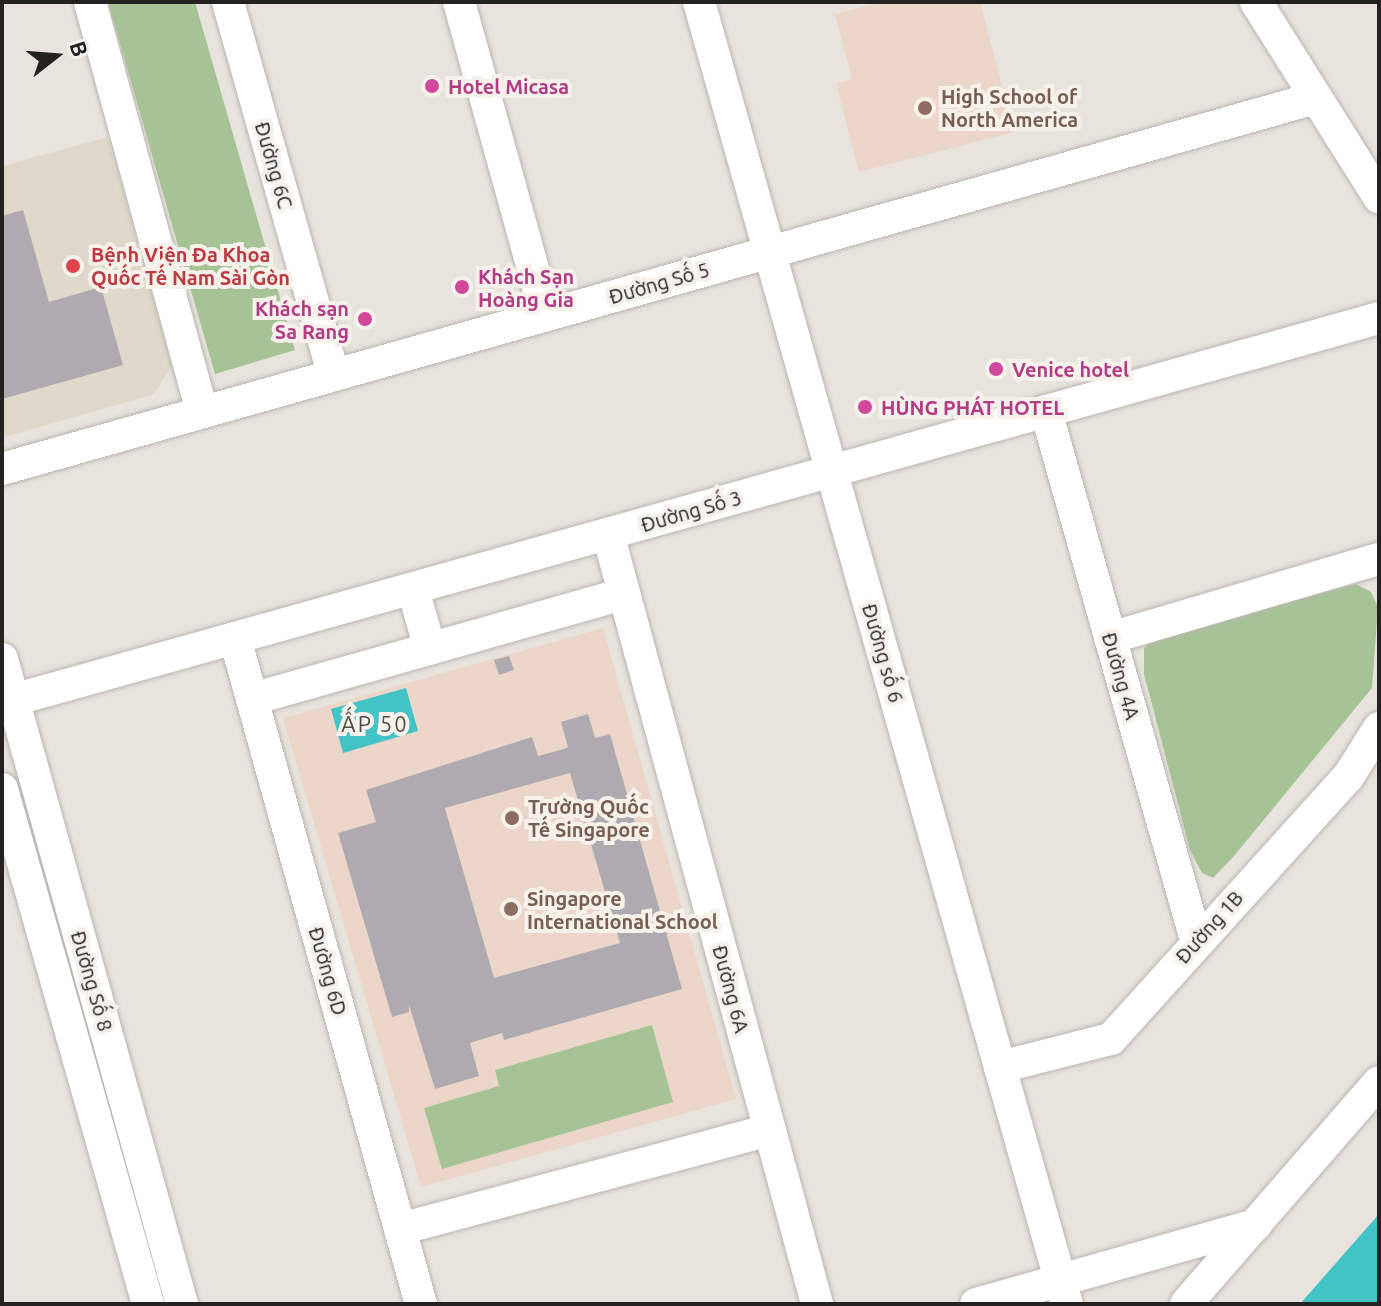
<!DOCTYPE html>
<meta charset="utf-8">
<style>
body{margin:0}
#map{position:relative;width:1381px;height:1306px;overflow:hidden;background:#e8e4dd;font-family:Ubuntu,sans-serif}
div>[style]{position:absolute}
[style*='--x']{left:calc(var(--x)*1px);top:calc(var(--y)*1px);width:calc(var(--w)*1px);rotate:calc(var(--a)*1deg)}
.built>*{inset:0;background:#e0d8cb}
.education>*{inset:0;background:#ecd6c9}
.green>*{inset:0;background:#a6c396}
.water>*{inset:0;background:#42c3c6}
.building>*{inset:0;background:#aeaab0}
.roads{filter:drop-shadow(0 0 2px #bab6b0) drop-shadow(0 0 2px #bab6b0)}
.minor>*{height:32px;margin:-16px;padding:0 16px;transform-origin:16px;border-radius:16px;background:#fff}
.dots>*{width:22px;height:22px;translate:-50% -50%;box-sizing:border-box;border:4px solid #f6f1eb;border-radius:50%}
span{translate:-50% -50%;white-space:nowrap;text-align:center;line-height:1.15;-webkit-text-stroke:8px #f6f1eb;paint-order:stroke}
.hotel-label{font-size:20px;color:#b23c85;font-weight:700}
.left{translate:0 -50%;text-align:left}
.right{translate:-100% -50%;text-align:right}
.education-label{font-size:20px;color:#785e54;font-weight:700}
.street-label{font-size:20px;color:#232220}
.health-label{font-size:20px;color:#be3a42;font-weight:700}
.neighbourhood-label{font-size:22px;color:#504d47;letter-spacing:2px}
.frame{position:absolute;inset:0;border:4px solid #232220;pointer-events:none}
.north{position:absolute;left:16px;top:16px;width:80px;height:80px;-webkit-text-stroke:6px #f6f1eb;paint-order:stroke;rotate:73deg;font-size:22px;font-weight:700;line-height:32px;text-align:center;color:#232220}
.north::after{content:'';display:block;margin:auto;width:28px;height:36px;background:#232220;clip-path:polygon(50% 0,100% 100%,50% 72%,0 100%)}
</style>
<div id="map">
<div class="built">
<i style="clip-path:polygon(108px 137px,172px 366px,154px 394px,2px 438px,2px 166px)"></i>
</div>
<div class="education">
<i style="clip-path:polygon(881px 2px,980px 2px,1014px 132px,859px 172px,836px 84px,852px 79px,835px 14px)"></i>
<i style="clip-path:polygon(603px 628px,736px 1099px,421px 1187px,283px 718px)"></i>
</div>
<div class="green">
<i style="clip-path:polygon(108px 2px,195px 2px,295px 350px,215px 374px)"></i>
<i style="clip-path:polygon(1356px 584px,1371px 592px,1378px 607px,1372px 688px,1234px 856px,1213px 878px,1202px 873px,1190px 850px,1144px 674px,1144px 648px,1157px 637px)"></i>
<i style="clip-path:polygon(652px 1025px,673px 1102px,442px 1169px,424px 1108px,499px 1086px,495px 1070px)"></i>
</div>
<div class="water">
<i style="clip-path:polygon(406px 688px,418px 731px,343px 753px,331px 709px)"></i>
<i style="clip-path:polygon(1379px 1214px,1379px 1304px,1300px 1304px)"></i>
</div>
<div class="building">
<i style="clip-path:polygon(23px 210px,49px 302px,101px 287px,123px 365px,2px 399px,2px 216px)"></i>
<i style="clip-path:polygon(509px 656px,514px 670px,499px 675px,494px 660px)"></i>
<i style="clip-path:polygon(evenodd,588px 714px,595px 738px,610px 734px,682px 989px,504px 1040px,502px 1033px,470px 1043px,479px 1076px,435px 1089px,409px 1005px,409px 1012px,392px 1017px,338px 833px,376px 822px,366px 790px,532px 737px,538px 756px,564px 749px,568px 747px,561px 722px,588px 714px,570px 773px,620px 943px,494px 978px,445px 808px,570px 773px)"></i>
</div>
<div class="roads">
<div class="minor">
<i style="--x:90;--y:2;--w:425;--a:74.7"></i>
<i style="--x:228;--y:2;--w:387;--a:74.2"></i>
<i style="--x:459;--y:2;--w:325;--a:74.5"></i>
<i style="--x:699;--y:2;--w:1353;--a:74.22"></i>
<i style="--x:1256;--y:2;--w:231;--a:57.8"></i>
<i style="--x:1046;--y:411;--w:550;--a:74.17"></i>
<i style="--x:2;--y:469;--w:1365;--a:-15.77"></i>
<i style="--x:608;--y:534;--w:798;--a:74.81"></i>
<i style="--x:413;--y:589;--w:62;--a:74.2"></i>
<i style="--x:235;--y:638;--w:691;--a:74.4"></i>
<i style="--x:1110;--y:638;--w:280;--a:-16.4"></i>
<i style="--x:2;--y:659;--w:670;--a:74.41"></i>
<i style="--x:252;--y:699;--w:387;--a:-15.8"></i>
<i style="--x:2;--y:703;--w:1430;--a:-15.62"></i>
<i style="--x:2;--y:789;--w:535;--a:74.17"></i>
<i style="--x:1000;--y:1067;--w:114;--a:-14.2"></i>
<i style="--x:1111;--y:1039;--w:353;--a:-47.9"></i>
<i style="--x:1348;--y:777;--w:58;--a:-57.7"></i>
<i style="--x:400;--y:1229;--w:383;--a:-15"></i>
<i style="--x:976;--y:1304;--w:291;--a:-15.8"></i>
<i style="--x:1186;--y:1304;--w:294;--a:-49"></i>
</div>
</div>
<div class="dots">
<i style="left:432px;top:86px;background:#d1479c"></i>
<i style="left:925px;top:108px;background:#8d6e63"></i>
<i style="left:73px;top:266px;background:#e0444e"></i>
<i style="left:462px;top:287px;background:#d1479c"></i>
<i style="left:365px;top:319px;background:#d1479c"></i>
<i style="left:996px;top:369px;background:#d1479c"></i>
<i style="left:865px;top:407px;background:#d1479c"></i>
<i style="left:512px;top:818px;background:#8d6e63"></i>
<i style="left:511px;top:909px;background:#8d6e63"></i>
</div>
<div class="hotel-label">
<span class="left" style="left:448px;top:86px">Hotel Micasa</span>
<span class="left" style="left:478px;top:288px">Khách Sạn<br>Hoàng Gia</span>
<span class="right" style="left:349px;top:320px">Khách sạn<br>Sa Rang</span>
<span class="left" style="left:1012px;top:369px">Venice hotel</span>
<span class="left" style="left:881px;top:407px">HÙNG PHÁT HOTEL</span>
</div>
<div class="education-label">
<span class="left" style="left:941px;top:108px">High School of<br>North America</span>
<span class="left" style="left:528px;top:818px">Trường Quốc<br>Tế Singapore</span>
<span class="left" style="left:527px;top:910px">Singapore<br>International School</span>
</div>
<div class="street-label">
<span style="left:274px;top:165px;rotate:74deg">Đường 6C</span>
<span style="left:659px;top:283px;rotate:-16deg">Đường Số 5</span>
<span style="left:691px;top:511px;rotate:-16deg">Đường Số 3</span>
<span style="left:883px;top:653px;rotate:74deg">Đường số 6</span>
<span style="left:1121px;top:676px;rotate:74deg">Đường 4A</span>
<span style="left:1209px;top:927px;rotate:-48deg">Đường 1B</span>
<span style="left:328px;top:971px;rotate:74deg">Đường 6D</span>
<span style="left:92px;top:981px;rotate:74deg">Đường Số 8</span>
<span style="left:731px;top:989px;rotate:75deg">Đường 6A</span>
</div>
<div class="health-label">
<span class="left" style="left:91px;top:266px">Bệnh Viện Đa Khoa<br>Quốc Tế Nam Sài Gòn</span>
</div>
<div class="neighbourhood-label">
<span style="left:375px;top:724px">ẤP 50</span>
</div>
<div class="frame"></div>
<div class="north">B</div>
</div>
